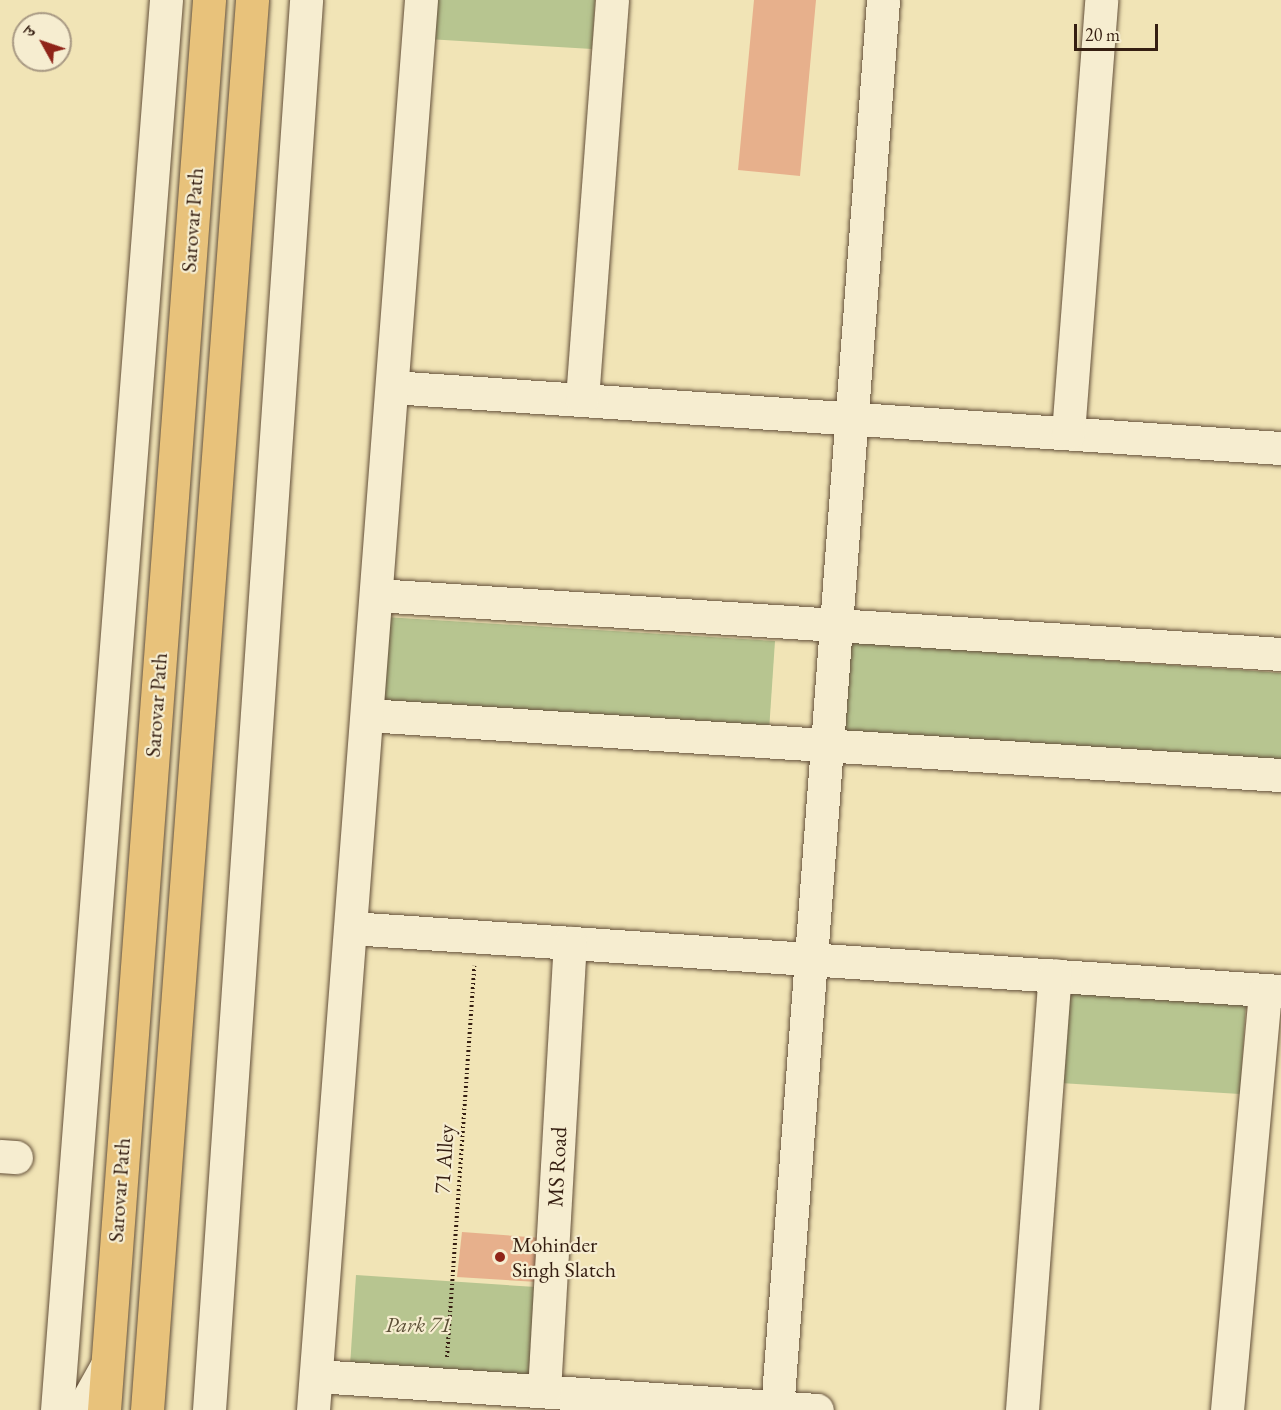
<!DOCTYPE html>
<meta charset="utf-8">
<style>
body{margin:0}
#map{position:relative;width:1281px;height:1410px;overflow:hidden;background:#f1e4b6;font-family:"EB Garamond","Noto Serif Devanagari",serif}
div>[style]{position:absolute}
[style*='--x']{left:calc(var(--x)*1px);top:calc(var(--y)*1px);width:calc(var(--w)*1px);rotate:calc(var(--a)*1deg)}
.green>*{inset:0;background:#b7c590}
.building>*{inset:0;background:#e7b08c}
.path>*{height:4px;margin-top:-2px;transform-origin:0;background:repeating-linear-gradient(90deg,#351e11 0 1.5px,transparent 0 4.5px)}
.roads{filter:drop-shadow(0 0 2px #64503a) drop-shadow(0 0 2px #64503a)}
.minor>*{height:33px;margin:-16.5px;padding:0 16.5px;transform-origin:16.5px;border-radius:16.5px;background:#f6edd0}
.major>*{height:33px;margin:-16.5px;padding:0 16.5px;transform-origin:16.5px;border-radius:16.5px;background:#e8c27b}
.dots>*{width:16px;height:16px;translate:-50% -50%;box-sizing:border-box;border:3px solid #f6edd0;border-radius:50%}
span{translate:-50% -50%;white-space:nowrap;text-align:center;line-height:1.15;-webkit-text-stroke:4.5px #f6edd0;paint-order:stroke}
.street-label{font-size:22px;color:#351e11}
.poi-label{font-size:22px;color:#351e11}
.left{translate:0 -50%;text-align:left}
.park-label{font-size:22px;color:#5c5037;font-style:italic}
.north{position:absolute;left:12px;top:12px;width:60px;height:60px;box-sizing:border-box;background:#f6edd0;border:2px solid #a99a84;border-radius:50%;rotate:310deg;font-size:16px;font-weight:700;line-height:24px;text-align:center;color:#351e11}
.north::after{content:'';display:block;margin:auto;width:21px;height:27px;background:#8f2418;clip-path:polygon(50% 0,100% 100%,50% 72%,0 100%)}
.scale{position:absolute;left:1074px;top:24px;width:84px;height:27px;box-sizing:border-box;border:3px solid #351e11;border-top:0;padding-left:8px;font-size:18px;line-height:21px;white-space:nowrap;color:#351e11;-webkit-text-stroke:4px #f6edd0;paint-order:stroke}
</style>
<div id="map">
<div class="green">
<i style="clip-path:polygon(414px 0,595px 0,592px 49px,411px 38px)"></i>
<i style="clip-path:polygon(385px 617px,775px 641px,769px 731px,379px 707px)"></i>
<i style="clip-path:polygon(838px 641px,1281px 673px,1281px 764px,832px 731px)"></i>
<i style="clip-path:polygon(1066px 992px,1246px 1003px,1240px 1094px,1060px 1083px)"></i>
<i style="clip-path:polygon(356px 1275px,536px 1287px,530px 1377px,350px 1366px)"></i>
</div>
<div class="building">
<i style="clip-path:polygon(754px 0,816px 0,800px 176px,738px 170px)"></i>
<i style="clip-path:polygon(462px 1232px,542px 1238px,538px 1282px,457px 1277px)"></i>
</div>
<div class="path">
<i style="--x:447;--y:1357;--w:392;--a:-86"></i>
</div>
<div class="roads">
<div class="minor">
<i style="--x:392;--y:387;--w:891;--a:3.93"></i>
<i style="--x:582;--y:399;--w:400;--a:-85.7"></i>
<i style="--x:1068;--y:433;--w:434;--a:-85.6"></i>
<i style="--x:376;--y:595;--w:907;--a:3.73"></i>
<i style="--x:367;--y:715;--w:916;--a:3.76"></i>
<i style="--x:351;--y:928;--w:932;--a:3.88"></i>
<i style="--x:0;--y:1156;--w:16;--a:4"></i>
<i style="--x:317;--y:1376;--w:501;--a:3.89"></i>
<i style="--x:544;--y:1391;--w:449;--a:-86.7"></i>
<i style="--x:57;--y:1410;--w:1414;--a:-85.58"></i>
<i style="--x:82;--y:1410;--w:49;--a:-60.8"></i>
<i style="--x:209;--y:1410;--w:1413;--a:-86.06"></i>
<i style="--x:313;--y:1410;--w:1414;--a:-85.62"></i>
<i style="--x:777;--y:1410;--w:1414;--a:-85.7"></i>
<i style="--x:1022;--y:1410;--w:436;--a:-85.7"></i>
<i style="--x:1227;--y:1410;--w:421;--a:-84.8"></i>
</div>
<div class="major">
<i style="--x:104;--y:1410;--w:1414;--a:-85.74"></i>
<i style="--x:147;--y:1410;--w:1414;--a:-85.74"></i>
</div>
</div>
<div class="dots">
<i style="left:500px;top:1257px;background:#8f2418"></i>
</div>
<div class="street-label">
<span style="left:192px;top:220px;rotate:-86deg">Sarovar Path</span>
<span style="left:156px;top:705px;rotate:-86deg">Sarovar Path</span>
<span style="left:444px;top:1159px;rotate:-86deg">71 Alley</span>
<span style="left:557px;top:1167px;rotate:-87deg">MS Road</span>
<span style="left:119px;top:1190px;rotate:-86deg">Sarovar Path</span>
</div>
<div class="poi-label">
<span class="left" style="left:512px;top:1257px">Mohinder<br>Singh Slatch</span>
</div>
<div class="park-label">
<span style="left:418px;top:1325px">Park 71</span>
</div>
<div class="north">उ</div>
<div class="scale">20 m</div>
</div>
